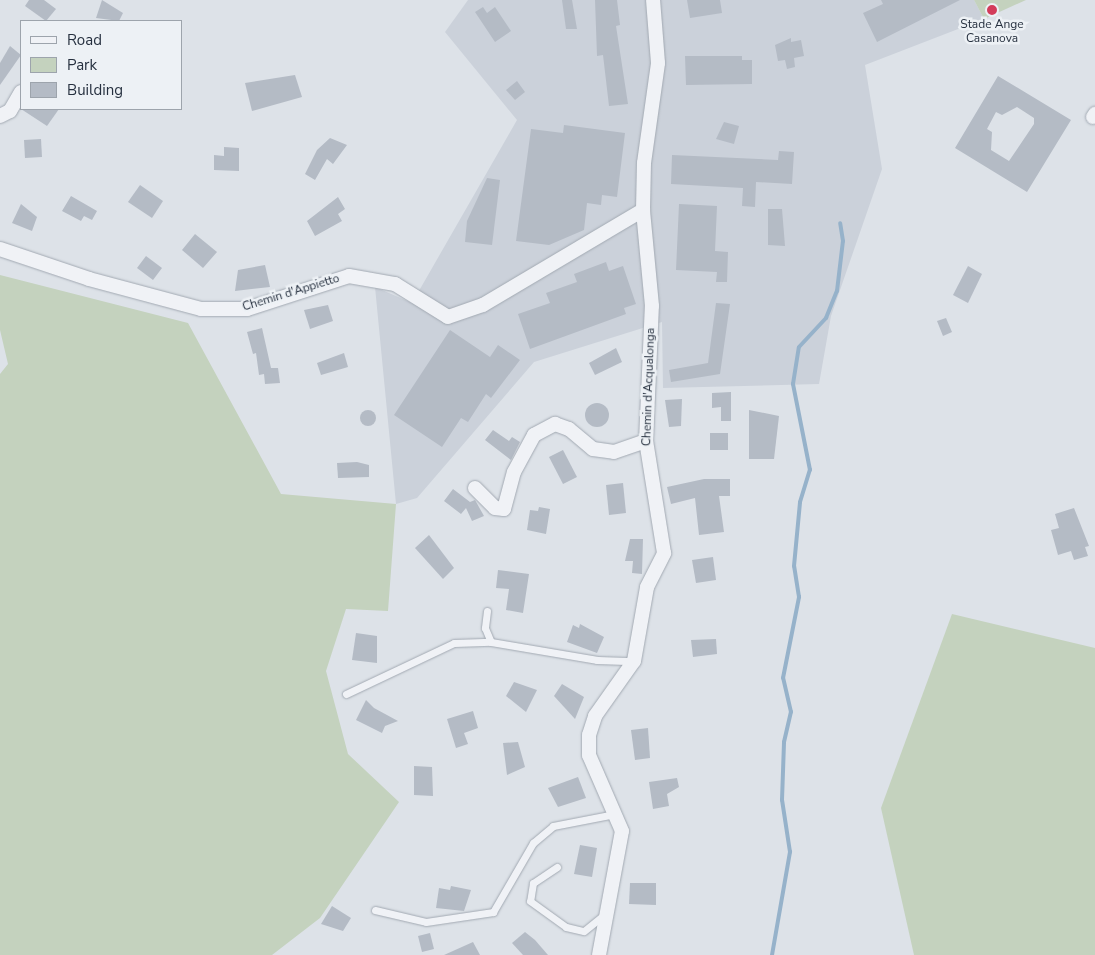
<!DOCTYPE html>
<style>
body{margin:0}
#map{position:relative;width:1095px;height:955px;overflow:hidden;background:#dde2e8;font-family:"Nunito Sans",sans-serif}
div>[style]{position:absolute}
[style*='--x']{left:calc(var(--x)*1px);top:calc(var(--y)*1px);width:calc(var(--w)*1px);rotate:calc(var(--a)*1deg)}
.built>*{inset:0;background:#cbd1da}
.green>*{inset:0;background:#c4d2be}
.stream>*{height:4px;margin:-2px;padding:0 2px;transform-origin:2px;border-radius:2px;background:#96b2ca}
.building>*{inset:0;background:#b4bbc5}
.round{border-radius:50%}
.roads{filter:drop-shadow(0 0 1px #a2a9b2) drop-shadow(0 0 1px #a2a9b2)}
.lane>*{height:7px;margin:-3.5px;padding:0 3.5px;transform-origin:3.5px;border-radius:3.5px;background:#f0f2f6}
.street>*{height:14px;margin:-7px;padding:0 7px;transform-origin:7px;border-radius:7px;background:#f0f2f6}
.dots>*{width:14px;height:14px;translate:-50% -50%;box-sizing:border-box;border:2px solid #edf1f5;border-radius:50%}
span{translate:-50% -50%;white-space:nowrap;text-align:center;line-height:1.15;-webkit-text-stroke:5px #edf1f5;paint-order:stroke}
.poi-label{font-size:12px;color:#26303f}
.street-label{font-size:12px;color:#26303f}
.legend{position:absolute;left:20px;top:20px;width:162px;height:90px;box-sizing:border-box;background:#edf1f5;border:1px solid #9da4ac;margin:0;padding:6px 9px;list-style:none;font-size:15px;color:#26303f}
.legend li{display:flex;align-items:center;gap:10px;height:25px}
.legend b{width:25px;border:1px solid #9da4ac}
</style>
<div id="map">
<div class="built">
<i style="clip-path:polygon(468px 0,974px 0,984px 19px,865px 65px,882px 169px,831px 316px,819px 384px,663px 388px,662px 322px,534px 362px,417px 498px,396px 504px,375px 287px,412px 303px,517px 120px,445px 32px)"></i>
</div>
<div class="green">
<i style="clip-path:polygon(974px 0,1026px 0,984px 19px)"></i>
<i style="clip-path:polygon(0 275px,188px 323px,281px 494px,396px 504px,388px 611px,346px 609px,326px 671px,348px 754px,399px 802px,320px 918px,272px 955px,0 955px,0 374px,8px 364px,0 330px)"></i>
<i style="clip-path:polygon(952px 614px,1095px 648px,1095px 955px,914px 955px,881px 808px)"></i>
</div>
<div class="stream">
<i style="--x:772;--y:955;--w:105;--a:-80.1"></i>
<i style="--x:790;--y:852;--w:53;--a:-98.7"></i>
<i style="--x:782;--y:800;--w:58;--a:-88"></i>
<i style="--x:784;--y:742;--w:31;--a:-77"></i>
<i style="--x:791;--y:712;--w:35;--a:-103"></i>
<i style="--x:783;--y:678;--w:83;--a:-78.8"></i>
<i style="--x:799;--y:597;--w:31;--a:-99"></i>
<i style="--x:794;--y:566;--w:64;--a:-84.6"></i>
<i style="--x:800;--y:502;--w:34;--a:-73"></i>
<i style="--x:810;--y:470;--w:88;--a:-101.2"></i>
<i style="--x:793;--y:384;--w:37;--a:-81"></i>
<i style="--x:799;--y:347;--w:40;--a:-47"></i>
<i style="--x:826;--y:318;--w:29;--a:-68"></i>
<i style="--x:837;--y:291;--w:50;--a:-83.2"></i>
<i style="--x:843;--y:241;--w:18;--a:-99"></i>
</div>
<div class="building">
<i style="clip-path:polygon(29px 0,44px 0,56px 9px,46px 21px,25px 6px)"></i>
<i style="clip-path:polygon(102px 0,123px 13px,119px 21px,96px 18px)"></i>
<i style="clip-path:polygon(562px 0,572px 0,577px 29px,566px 29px)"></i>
<i style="clip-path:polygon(595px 0,617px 0,620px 25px,616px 26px,628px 104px,609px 106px,603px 55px,597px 56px)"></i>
<i style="clip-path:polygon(687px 0,720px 0,722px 13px,690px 18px)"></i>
<i style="clip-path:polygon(881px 0,960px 0,877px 42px,863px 13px,883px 4px)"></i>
<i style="clip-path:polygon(483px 7px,487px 13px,495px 7px,511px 31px,495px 42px,475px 12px)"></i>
<i style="clip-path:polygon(791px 38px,791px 42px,801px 40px,804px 56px,794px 58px,795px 67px,787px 69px,785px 60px,778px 61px,775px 45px)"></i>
<i style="clip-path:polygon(10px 46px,21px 55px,0 85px,0 63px)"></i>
<i style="clip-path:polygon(685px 56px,742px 56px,742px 60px,752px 60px,752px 84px,686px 85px)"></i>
<i style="clip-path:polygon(295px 75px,302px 97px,252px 111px,245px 83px)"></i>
<i style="clip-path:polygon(evenodd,998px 76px,1071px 120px,1027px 192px,955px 148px,998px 76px,1017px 107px,1034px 118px,1034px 124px,1009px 161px,991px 150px,992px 132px,987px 129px,996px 112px,1002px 115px,1017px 107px)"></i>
<i style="clip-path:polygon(517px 81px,525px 92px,515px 100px,506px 90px)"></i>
<i style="clip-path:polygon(21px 109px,59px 109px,47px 126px)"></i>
<i style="clip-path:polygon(724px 122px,739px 126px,734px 144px,716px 139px)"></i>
<i style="clip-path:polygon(564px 125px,625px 133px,617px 197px,602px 195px,601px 205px,587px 203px,584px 230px,549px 245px,516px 241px,531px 129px,563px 133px)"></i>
<i style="clip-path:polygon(330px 138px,347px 145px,333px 164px,327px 159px,315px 180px,305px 174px,317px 150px)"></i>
<i style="clip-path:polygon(41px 139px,42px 157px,25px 158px,24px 140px)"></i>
<i style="clip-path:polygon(224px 147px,239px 148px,239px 171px,214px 170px,214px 155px,224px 156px)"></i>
<i style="clip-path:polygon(779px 151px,794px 152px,792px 184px,756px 182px,755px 207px,742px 206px,743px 188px,671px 184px,672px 155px,778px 160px)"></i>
<i style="clip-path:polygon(487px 178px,500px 180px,492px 245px,465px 242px,467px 221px)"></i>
<i style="clip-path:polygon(140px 185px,163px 201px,152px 218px,128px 202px)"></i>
<i style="clip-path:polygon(71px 196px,97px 211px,92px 220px,84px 216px,81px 221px,62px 211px)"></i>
<i style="clip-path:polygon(338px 197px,345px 209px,338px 214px,342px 221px,315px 236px,307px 221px)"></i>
<i style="clip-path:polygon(21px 204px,37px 217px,32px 231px,12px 223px)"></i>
<i style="clip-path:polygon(679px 204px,717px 206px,715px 251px,728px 252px,727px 282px,716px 282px,717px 272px,676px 270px)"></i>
<i style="clip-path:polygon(768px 209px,782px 209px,785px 246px,768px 245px)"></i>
<i style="clip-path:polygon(195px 234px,217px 252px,203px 268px,182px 250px)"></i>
<i style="clip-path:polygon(146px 256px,162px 268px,153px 280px,137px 268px)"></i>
<i style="clip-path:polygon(606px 262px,609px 271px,623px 266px,636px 304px,624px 308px,626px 314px,530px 349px,518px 314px,550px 303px,546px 293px,577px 282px,574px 274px)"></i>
<i style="clip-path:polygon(265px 265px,270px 287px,235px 291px,238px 270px)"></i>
<i style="clip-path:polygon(968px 266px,982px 274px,968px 303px,953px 295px)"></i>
<i style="clip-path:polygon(716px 303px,730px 304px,720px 374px,671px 382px,669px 370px,708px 363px)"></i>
<i style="clip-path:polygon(328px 305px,333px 321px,310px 329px,304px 310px)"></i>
<i style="clip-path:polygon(946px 318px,952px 332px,943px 336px,937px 321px)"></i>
<i style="clip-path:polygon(262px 328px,271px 368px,278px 368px,280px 383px,265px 384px,264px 374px,259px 375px,256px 353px,253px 354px,247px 332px)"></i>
<i style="clip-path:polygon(450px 330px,490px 357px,498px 345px,520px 360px,491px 398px,486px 394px,468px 422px,461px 418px,442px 447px,394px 415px)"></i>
<i style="clip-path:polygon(616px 348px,622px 362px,595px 375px,589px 363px)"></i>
<i style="clip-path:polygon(344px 353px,348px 367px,321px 375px,317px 363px)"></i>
<i style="clip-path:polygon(731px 392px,731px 421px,721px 421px,721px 407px,712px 408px,712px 393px)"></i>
<i style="clip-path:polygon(682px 399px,681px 426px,669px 427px,665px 400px)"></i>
<i class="round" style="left:585px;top:403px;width:24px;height:24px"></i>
<i class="round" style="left:360px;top:410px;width:16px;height:16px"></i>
<i style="clip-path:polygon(749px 410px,779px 416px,774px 459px,749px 459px)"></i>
<i style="clip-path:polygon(493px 430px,509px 441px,512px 437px,520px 442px,511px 460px,485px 440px)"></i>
<i style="clip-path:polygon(710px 433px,728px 433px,728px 450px,710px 450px)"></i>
<i style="clip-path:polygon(563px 450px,577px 477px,563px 484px,549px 457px)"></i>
<i style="clip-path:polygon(357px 462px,369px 465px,369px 477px,338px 478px,337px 463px)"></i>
<i style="clip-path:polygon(704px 479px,730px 479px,730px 496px,719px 496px,724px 532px,699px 535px,695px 498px,671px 504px,667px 487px)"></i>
<i style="clip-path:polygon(623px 483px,626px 513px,609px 515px,606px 485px)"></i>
<i style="clip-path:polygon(453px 489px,470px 502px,475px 500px,484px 516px,472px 521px,466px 508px,461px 514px,444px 501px)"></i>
<i style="clip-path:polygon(539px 507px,550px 509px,546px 534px,527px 530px,530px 510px,538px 511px)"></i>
<i style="clip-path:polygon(1074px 508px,1089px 546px,1085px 547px,1088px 556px,1074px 560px,1071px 551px,1058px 555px,1051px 530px,1059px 528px,1055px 514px)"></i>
<i style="clip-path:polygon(429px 535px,454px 568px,443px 579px,415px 548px)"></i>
<i style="clip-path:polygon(630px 539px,643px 539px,642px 574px,632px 573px,633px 561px,625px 561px)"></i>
<i style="clip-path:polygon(713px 557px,716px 580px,696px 583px,692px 560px)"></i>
<i style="clip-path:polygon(498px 570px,529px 574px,523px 613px,506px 610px,509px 589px,496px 588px)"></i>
<i style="clip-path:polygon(580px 624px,604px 637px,597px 653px,567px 642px,573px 625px,579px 628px)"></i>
<i style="clip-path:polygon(356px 633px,377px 636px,377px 663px,352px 660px)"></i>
<i style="clip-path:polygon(716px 639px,717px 654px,693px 657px,691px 640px)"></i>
<i style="clip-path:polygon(514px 682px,537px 690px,526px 712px,506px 696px)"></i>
<i style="clip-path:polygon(562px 684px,584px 697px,575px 719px,554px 696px)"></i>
<i style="clip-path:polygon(366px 700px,374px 708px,398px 721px,385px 726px,382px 733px,356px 720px)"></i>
<i style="clip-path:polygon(473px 711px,478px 728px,464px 733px,468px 744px,456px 748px,447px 719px)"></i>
<i style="clip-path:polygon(648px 728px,650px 758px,635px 760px,631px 730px)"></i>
<i style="clip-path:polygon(518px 742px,525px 767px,507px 775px,503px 743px)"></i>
<i style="clip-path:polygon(414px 766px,432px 767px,433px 796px,414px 795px)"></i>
<i style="clip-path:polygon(578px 777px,586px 798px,558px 807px,548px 788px)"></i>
<i style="clip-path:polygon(677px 778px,679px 787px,667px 794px,669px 806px,653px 809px,649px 782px)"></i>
<i style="clip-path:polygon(580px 845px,597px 848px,592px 877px,574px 874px)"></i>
<i style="clip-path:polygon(630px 883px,656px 883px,656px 905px,629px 904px)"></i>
<i style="clip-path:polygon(451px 886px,471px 890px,464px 911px,436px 908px,439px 888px,450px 890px)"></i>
<i style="clip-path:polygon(332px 906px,351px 918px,343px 931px,321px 924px)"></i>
<i style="clip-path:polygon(525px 932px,535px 940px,548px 955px,523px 955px,512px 943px)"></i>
<i style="clip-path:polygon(430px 933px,434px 949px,422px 952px,418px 936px)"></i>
<i style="clip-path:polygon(473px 942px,480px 955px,444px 955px)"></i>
</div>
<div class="roads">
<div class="lane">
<i style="--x:487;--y:611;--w:17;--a:97"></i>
<i style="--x:485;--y:628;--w:15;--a:67"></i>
<i style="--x:346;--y:694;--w:119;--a:-25.3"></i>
<i style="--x:454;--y:643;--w:37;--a:-2"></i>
<i style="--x:491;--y:642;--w:108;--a:9.6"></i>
<i style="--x:597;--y:660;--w:37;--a:2"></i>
<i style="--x:557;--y:867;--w:29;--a:146"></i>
<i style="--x:533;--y:883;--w:18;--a:99"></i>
<i style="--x:530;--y:901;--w:44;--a:35.8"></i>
<i style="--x:566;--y:927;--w:18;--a:13"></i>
<i style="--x:584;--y:931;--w:27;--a:-39"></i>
<i style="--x:375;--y:910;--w:52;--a:13.2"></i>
<i style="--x:426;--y:922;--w:68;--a:-8.5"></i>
<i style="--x:493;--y:912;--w:80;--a:-59.9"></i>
<i style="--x:533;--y:843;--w:26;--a:-40"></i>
<i style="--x:553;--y:826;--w:63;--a:-11"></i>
</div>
<div class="street">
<i style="--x:0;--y:116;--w:11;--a:-27"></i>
<i style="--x:10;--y:111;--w:22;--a:-60"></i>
<i style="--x:1093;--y:117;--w:4;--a:-56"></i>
<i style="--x:0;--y:249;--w:94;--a:18.6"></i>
<i style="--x:89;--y:279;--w:116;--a:15"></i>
<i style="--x:201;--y:309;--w:46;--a:0"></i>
<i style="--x:247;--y:309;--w:107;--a:-17.9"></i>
<i style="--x:349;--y:276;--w:47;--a:9.9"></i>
<i style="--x:395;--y:284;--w:62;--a:31.9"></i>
<i style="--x:448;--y:317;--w:37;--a:-19"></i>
<i style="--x:483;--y:305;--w:186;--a:-30.7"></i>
<i style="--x:475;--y:488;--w:28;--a:45"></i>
<i style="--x:495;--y:508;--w:9;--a:6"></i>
<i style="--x:504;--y:509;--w:38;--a:-75"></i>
<i style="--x:514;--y:472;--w:42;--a:-61.6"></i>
<i style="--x:534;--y:435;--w:24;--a:-28"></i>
<i style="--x:555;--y:424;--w:15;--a:20"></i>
<i style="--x:569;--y:429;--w:31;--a:40"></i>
<i style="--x:593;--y:449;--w:21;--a:8"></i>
<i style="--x:614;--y:452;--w:34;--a:-19"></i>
<i style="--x:599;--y:955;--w:126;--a:-79.5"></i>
<i style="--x:622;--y:831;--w:83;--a:-113.5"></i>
<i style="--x:589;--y:755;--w:20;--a:-90"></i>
<i style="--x:589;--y:735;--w:20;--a:-72"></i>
<i style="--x:595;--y:716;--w:67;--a:-54.7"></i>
<i style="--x:634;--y:661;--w:75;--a:-80"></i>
<i style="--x:647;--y:587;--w:38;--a:-63"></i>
<i style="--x:664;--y:553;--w:113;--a:-99.1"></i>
<i style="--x:646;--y:441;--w:135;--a:-87.5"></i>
<i style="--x:652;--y:306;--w:96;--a:-95.4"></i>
<i style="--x:643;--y:210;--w:47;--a:-88.8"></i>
<i style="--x:644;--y:163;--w:101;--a:-82"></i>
<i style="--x:658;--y:63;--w:63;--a:-94.5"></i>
</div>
</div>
<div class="dots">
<i style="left:992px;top:10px;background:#d33c5a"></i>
</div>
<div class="poi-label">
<span style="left:992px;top:32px">Stade Ange<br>Casanova</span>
</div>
<div class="street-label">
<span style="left:291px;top:293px;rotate:-17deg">Chemin d'Appietto</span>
<span style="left:649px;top:387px;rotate:-88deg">Chemin d'Acqualonga</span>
</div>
<ul class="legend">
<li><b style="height:6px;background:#f0f2f6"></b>Road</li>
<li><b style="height:14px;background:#c4d2be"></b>Park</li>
<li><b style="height:14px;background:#b4bbc5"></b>Building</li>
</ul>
</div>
